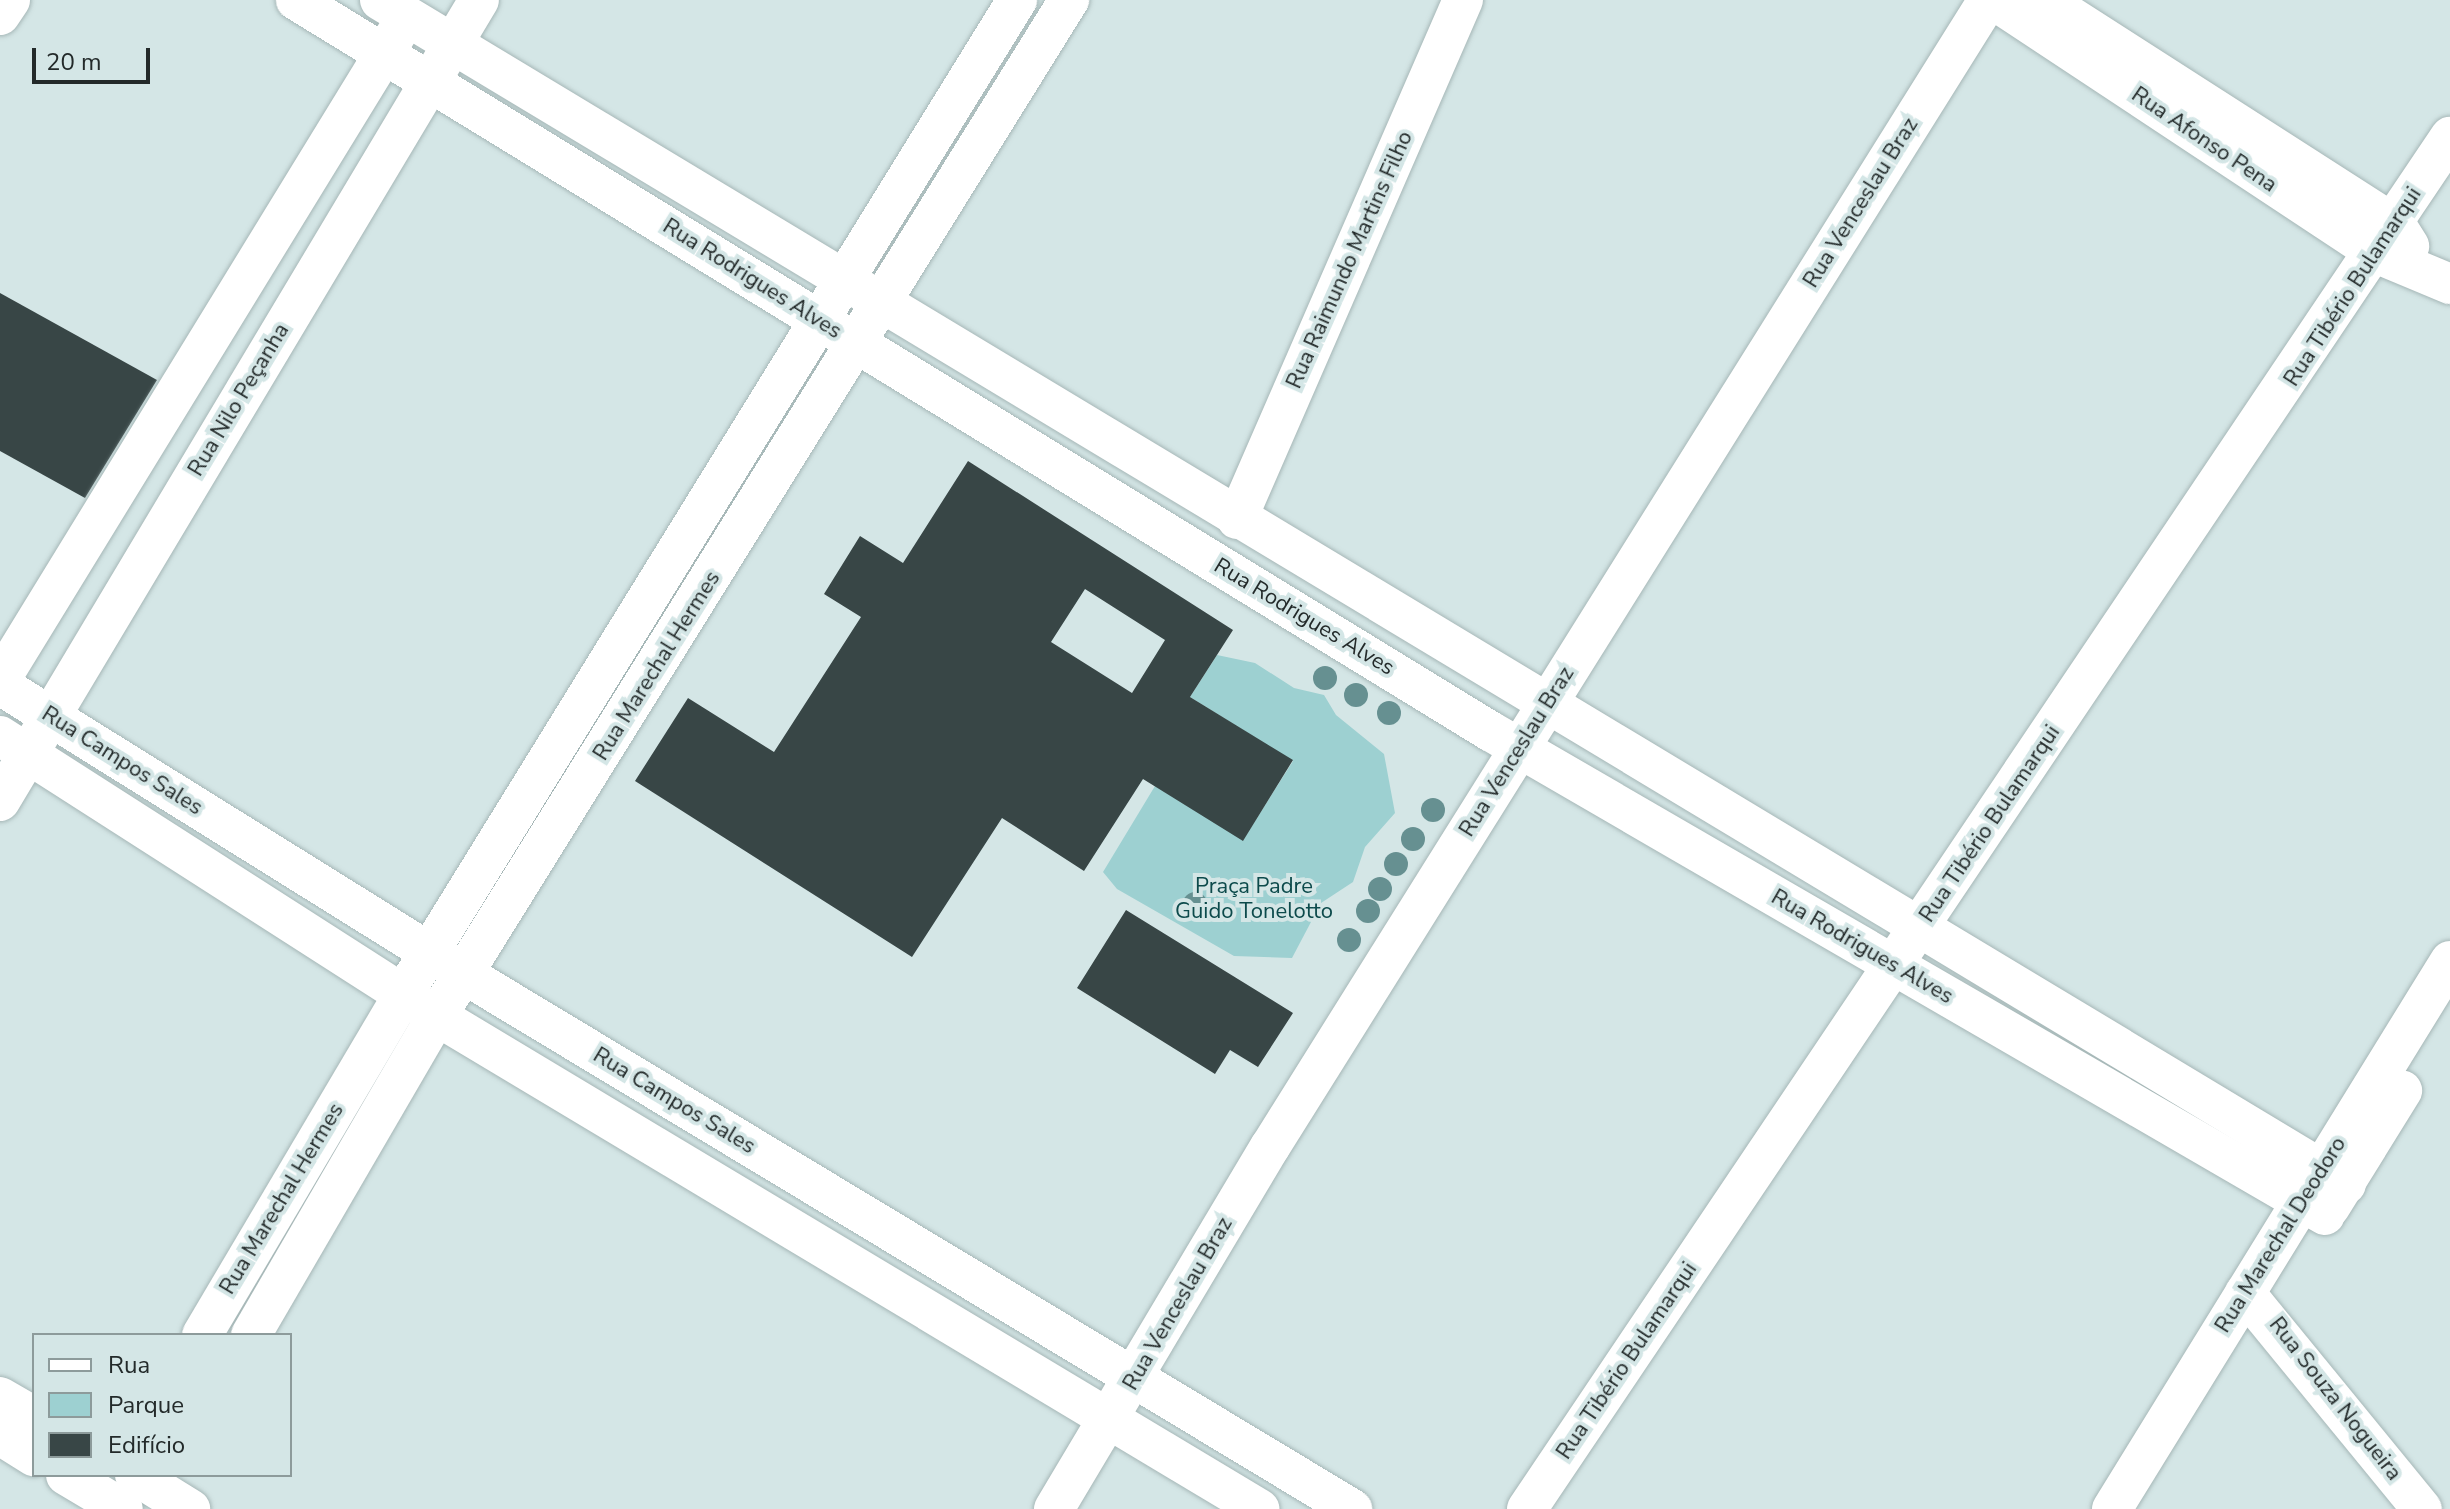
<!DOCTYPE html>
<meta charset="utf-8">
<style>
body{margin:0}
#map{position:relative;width:2450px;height:1509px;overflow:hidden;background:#d4e6e6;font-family:"Nunito Sans",sans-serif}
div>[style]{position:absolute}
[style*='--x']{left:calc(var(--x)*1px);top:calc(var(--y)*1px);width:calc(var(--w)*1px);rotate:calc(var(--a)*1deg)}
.green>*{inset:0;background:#9dd0d1}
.building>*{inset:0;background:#384646}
.roads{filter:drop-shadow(0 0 2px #a6b7b7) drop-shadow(0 0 2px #a6b7b7)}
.minor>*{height:40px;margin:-20px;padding:0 20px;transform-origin:20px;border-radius:20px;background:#fff}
.trees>*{width:24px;height:24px;margin:-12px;border-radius:50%;background:#669091}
span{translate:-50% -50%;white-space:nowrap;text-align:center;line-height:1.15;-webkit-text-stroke:8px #d4e6e6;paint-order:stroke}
.street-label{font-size:22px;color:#232a2a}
.park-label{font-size:22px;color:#0c4a4b}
.legend{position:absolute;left:32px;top:1333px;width:260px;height:144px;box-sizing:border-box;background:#d4e6e6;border:2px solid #8d9b9b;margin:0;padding:10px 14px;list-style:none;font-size:24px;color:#232a2a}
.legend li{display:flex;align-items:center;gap:16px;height:40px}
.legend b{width:40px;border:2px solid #8d9b9b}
.scale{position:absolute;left:32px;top:48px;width:118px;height:36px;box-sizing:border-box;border:4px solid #232a2a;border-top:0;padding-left:10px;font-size:24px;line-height:28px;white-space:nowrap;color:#232a2a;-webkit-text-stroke:6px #d4e6e6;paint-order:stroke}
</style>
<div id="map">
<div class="green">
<i style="clip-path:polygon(1217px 655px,1255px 663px,1294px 688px,1324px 695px,1336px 715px,1384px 754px,1395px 813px,1365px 847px,1353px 882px,1321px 903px,1292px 958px,1234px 956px,1117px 889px,1103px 872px,1155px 786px,1243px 840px,1293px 761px,1190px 697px)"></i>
</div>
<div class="building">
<i style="clip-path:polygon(0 293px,157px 380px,85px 498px,0 451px)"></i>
<i style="clip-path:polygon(evenodd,968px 461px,1233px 630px,1190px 697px,1293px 760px,1243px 841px,1143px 779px,1084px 871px,1002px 818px,912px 957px,635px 781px,688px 698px,774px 752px,861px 617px,824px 594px,860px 536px,903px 563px,968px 461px,1085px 589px,1165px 640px,1132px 693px,1051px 642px,1085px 589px)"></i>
<i style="clip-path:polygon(1126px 910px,1293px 1013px,1258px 1067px,1230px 1050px,1215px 1074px,1077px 988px)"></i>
</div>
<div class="roads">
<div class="minor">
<i style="--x:296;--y:0;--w:1400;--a:31.48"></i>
<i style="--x:1490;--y:731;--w:965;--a:30.1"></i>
<i style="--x:380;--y:0;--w:2295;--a:31.06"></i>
<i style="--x:1994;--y:0;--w:460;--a:33.5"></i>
<i style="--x:2378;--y:254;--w:78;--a:22.6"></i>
<i style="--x:2045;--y:0;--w:417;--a:32.7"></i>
<i style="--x:2396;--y:225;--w:25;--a:58"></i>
<i style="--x:0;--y:15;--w:18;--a:-56"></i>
<i style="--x:1237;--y:519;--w:566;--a:-66.47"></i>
<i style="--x:0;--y:680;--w:761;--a:-58.48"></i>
<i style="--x:0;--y:685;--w:547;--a:31.92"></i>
<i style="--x:464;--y:974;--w:1037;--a:31.07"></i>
<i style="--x:0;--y:736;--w:519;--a:32.65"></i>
<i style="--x:437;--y:1016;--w:959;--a:30.95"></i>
<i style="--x:0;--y:801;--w:933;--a:-59.12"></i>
<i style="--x:2330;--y:1207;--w:137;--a:-58.2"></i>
<i style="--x:2245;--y:1293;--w:279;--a:50.7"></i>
<i style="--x:202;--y:1335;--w:397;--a:-59.4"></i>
<i style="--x:404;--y:993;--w:1167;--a:-58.31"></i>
<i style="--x:251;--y:1335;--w:369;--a:-59.8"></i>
<i style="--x:437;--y:1016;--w:1197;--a:-58.12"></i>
<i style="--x:0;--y:1397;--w:39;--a:30"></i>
<i style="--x:0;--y:1435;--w:40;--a:32"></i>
<i style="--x:66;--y:1475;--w:66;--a:30.8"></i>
<i style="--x:135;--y:1475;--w:65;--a:31.7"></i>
<i style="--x:1054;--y:1509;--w:422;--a:-59.2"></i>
<i style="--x:1270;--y:1147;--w:1353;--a:-57.95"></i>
<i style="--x:1527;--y:1509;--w:1654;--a:-56.07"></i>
<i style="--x:2112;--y:1509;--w:644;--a:-58.33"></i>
</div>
</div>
<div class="trees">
<i style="left:1325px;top:678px"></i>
<i style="left:1356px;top:695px"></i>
<i style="left:1389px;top:713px"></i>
<i style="left:1433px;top:810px"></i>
<i style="left:1413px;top:839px"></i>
<i style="left:1396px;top:864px"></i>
<i style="left:1380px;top:889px"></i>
<i style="left:1195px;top:904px"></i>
<i style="left:1368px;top:911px"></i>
<i style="left:1349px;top:940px"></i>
</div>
<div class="street-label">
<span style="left:2204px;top:140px;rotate:34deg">Rua Afonso Pena</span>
<span style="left:1861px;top:203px;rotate:-58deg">Rua Venceslau Braz</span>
<span style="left:1350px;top:260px;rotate:-66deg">Rua Raimundo Martins Filho</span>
<span style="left:752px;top:279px;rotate:32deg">Rua Rodrigues Alves</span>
<span style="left:2353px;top:287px;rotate:-57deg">Rua Tibério Bulamarqui</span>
<span style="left:239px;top:400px;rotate:-59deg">Rua Nilo Peçanha</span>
<span style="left:1304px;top:617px;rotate:31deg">Rua Rodrigues Alves</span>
<span style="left:657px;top:666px;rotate:-58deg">Rua Marechal Hermes</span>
<span style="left:1517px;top:752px;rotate:-58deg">Rua Venceslau Braz</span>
<span style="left:122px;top:761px;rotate:32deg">Rua Campos Sales</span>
<span style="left:1990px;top:824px;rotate:-56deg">Rua Tibério Bulamarqui</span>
<span style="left:1862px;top:947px;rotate:30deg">Rua Rodrigues Alves</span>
<span style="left:674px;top:1101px;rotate:31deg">Rua Campos Sales</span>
<span style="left:282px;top:1199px;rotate:-59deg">Rua Marechal Hermes</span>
<span style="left:2281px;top:1235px;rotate:-58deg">Rua Marechal Deodoro</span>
<span style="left:1178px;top:1304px;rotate:-60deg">Rua Venceslau Braz</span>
<span style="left:1627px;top:1361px;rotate:-56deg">Rua Tibério Bulamarqui</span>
<span style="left:2335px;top:1399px;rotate:52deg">Rua Souza Nogueira</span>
</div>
<div class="park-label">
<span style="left:1254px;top:899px">Praça Padre<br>Guido Tonelotto</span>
</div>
<ul class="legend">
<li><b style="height:10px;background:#fff"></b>Rua</li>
<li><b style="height:22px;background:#9dd0d1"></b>Parque</li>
<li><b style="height:22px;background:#384646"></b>Edifício</li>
</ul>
<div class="scale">20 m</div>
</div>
